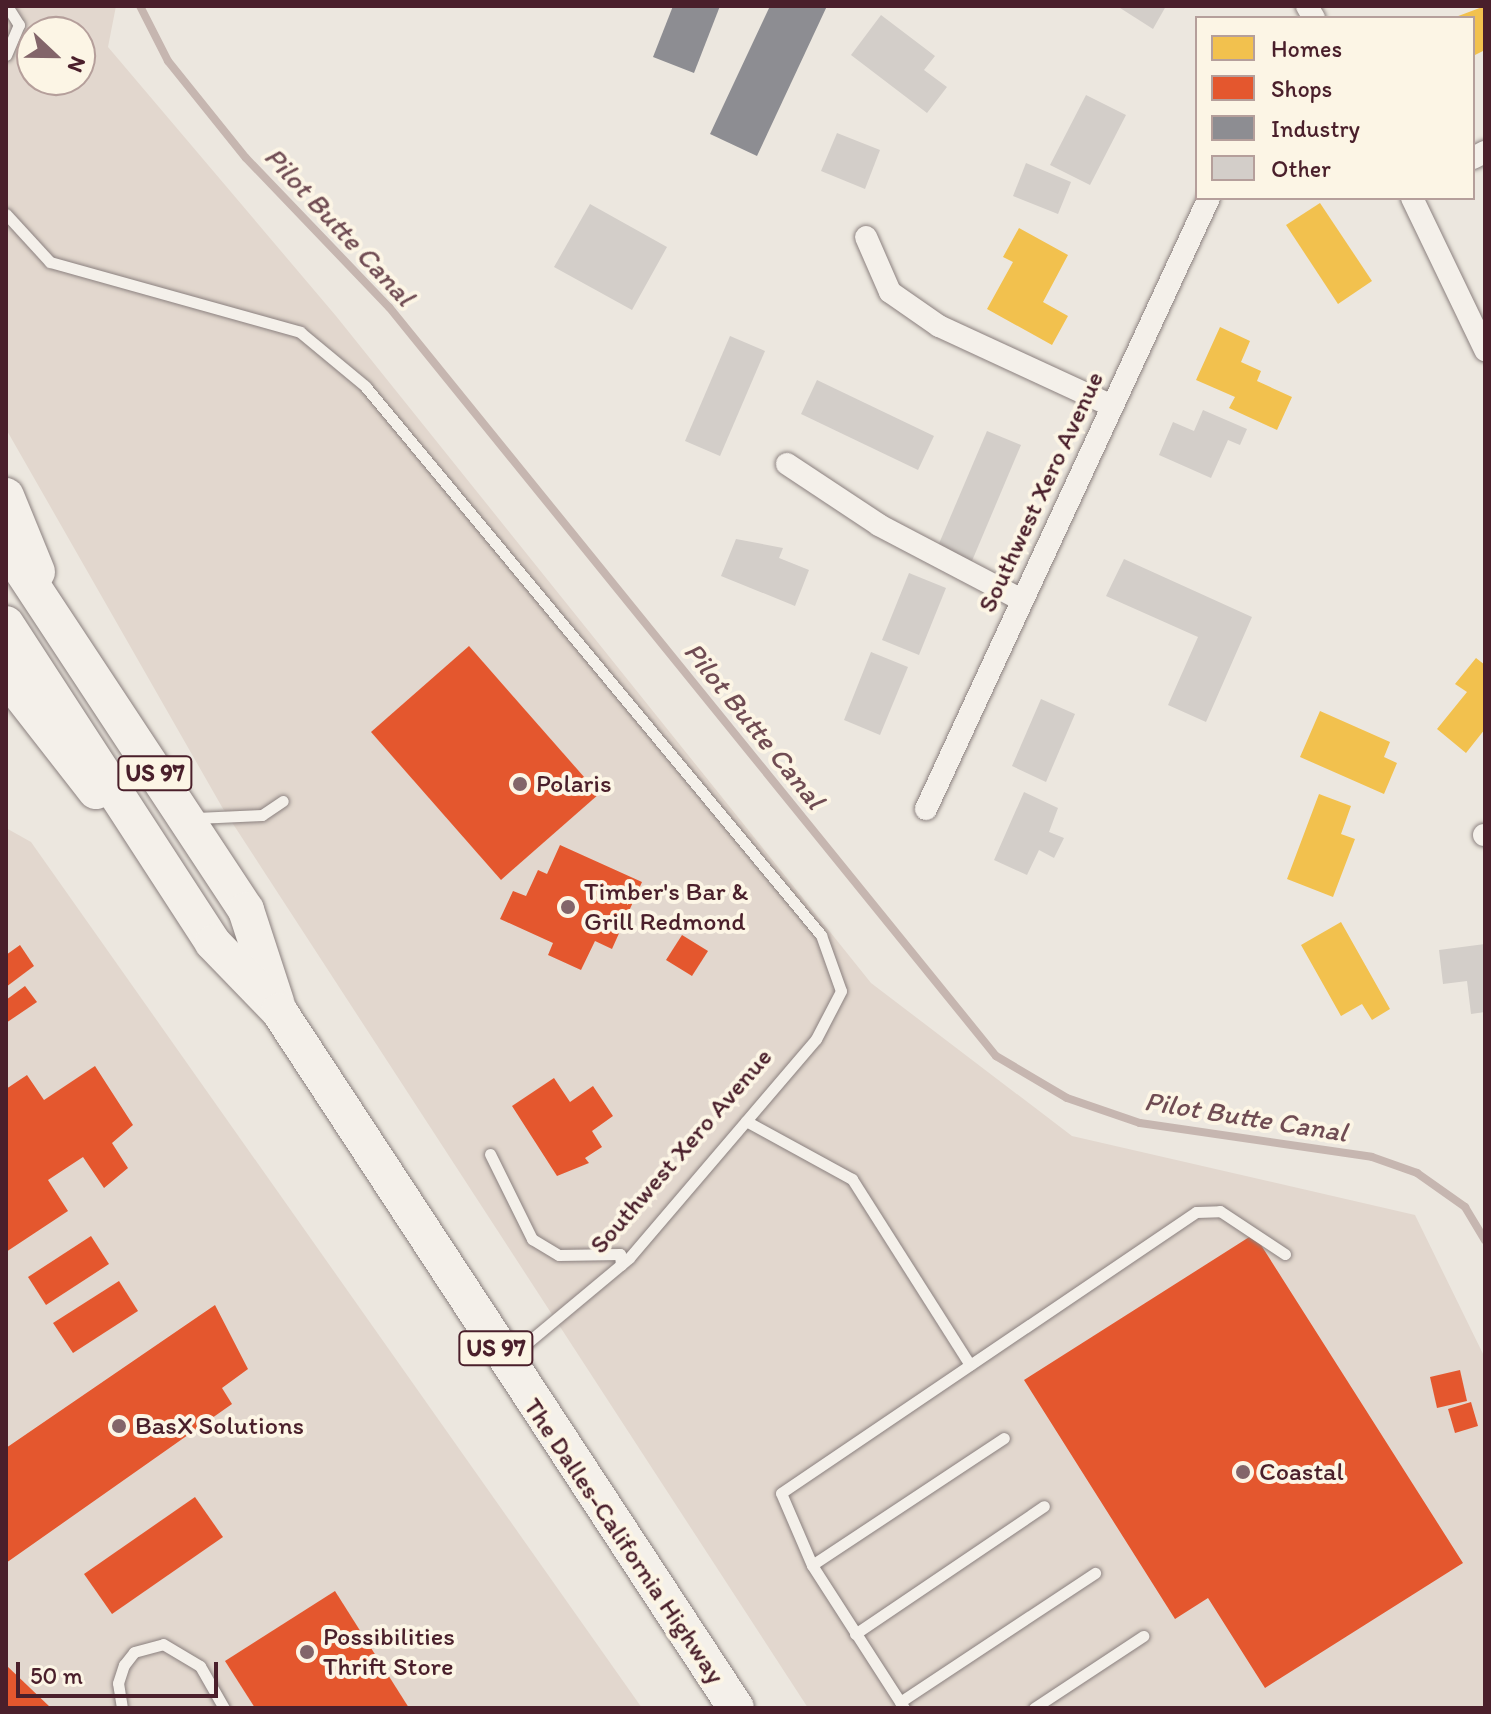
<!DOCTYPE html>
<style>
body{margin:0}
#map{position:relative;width:1491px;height:1714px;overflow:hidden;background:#ece7df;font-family:Itim,sans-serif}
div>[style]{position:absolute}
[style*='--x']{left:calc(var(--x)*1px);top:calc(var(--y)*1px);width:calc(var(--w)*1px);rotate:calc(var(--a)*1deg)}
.built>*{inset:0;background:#e2d7ce}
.homes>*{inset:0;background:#f2c14e}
.shops>*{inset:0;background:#e4572e}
.industry>*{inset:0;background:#8d8d92}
.stream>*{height:8px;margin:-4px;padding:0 4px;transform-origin:4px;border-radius:4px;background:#c6b6b0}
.building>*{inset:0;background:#d3cec9}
.roads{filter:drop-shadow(0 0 2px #8b817f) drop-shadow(0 0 2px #8b817f)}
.service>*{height:11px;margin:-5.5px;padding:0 5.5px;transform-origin:5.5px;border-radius:5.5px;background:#f4f0ea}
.minor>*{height:22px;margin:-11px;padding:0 11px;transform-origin:11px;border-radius:11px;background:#f4f0ea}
.trunk>*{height:36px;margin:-18px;padding:0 18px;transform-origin:18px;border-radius:18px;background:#f4f0ea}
.dots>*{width:22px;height:22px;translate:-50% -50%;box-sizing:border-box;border:4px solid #fcf5e5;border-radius:50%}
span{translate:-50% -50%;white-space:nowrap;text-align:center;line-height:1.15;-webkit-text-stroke:8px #fcf5e5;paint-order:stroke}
.shield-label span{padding:2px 6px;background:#fcf5e5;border:2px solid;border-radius:6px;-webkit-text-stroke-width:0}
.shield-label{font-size:24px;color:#4a1f2b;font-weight:700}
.street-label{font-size:26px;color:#4a1f2b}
.poi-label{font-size:26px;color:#4a1f2b}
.left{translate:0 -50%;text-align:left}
.water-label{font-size:28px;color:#704c53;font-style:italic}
.frame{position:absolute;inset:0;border:8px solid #4a1f2b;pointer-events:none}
.legend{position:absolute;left:1195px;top:16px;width:280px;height:184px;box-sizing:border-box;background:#fcf5e5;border:2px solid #b59f9b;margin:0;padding:10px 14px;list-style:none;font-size:24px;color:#4a1f2b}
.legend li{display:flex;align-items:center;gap:16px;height:40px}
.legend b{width:40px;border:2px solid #b59f9b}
.north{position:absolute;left:16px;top:16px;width:80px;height:80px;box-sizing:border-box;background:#fcf5e5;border:2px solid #b59f9b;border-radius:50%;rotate:112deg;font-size:22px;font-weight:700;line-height:32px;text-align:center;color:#4a1f2b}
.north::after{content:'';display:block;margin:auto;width:28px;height:36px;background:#83656a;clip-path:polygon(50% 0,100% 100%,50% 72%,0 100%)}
.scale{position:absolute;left:16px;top:1662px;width:202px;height:36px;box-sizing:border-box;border:4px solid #4a1f2b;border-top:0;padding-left:10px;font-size:24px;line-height:28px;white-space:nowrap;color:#4a1f2b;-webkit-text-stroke:6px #fcf5e5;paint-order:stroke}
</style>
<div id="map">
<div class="built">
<i style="clip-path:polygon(evenodd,6px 6px,116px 6px,108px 47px,336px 316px,871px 983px,1072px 1136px,1415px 1215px,1485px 1358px,1485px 1708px,808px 1708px,222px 807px,6px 429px,6px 6px,32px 32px,80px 32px,80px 80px,32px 80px,32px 32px)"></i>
<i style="clip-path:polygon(6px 828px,31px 842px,642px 1708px,6px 1708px)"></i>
</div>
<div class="homes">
<i style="clip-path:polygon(1485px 6px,1485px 50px,1473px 56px,1473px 18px,1453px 18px)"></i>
<i style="clip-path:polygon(1320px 203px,1372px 281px,1338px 304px,1286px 225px)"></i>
<i style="clip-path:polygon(1019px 228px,1068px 255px,1043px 302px,1068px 316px,1052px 345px,987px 309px,1013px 262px,1003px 257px)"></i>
<i style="clip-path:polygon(1220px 327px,1250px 341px,1241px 362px,1261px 371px,1257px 381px,1292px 397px,1277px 430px,1229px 408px,1235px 397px,1196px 380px)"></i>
<i style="clip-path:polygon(1476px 658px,1485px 665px,1485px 729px,1466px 753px,1437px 729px,1467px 692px,1455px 684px)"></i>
<i style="clip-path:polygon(1320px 711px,1390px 742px,1384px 757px,1397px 763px,1384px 794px,1300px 757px)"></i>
<i style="clip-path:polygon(1319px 794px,1351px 806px,1341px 834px,1355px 839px,1333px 897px,1287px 879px)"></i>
<i style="clip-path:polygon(1341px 922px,1390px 1009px,1372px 1020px,1362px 1004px,1341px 1016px,1301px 945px)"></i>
</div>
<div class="shops">
<i style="clip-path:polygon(469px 646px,599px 794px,501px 880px,371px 732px)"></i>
<i style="clip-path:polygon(560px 845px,642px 882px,612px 949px,595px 941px,581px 970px,548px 955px,553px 943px,500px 919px,513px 891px,526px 896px,538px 870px,547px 874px)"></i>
<i style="clip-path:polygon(682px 935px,708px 951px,692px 976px,666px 960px)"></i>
<i style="clip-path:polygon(20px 945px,34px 966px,6px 987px,6px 955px)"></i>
<i style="clip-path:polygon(25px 986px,37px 1002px,6px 1023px,6px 1000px)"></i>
<i style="clip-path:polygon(95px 1066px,133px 1125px,112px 1143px,128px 1168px,104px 1188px,83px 1157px,48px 1180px,68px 1211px,6px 1252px,6px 1089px,27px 1075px,44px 1100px)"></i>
<i style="clip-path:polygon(554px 1078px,570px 1102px,593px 1086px,613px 1116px,592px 1131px,602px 1147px,585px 1158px,589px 1163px,557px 1176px,512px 1106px)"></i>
<i style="clip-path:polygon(1254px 1234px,1463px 1563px,1265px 1688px,1208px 1598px,1175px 1619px,1024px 1380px)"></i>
<i style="clip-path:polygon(91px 1236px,109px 1264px,46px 1305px,28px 1277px)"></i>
<i style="clip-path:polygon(119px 1281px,138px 1311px,73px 1353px,53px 1323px)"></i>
<i style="clip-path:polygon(215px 1305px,248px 1369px,222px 1388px,232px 1404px,6px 1563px,6px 1448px)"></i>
<i style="clip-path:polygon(1460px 1370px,1467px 1401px,1437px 1408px,1430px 1377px)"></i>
<i style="clip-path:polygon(1471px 1402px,1478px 1426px,1455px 1433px,1448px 1409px)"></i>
<i style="clip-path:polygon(195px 1497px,223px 1537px,112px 1614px,84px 1574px)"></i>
<i style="clip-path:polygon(335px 1591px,409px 1708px,255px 1708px,225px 1661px)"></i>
<i style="clip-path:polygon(6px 1665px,51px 1708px,6px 1708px)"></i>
</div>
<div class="industry">
<i style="clip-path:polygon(673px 6px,720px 6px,694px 73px,653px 57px)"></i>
<i style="clip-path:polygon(770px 6px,827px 6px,757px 156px,710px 134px)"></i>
</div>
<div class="stream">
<i style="--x:140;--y:6;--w:62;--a:63"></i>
<i style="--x:168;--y:61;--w:124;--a:51.2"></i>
<i style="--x:246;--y:158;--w:207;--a:46.2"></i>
<i style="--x:389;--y:307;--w:964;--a:50.98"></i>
<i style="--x:996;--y:1056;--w:82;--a:30.6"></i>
<i style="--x:1067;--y:1098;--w:77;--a:18.9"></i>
<i style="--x:1140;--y:1123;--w:234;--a:8.3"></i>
<i style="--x:1372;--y:1157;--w:48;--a:19.6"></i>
<i style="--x:1417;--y:1173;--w:59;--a:35.3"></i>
<i style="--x:1465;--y:1207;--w:39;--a:59"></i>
</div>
<div class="building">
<i style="clip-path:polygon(1117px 6px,1166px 6px,1153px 29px)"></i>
<i style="clip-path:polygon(881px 15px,935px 56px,924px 70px,947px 87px,927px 113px,851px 55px)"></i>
<i style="clip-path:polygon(1086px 95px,1126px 115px,1090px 185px,1050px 165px)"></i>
<i style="clip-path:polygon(837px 133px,880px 150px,865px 189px,821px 171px)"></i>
<i style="clip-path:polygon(1026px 163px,1071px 182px,1058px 214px,1013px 196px)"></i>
<i style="clip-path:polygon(590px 204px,667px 247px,632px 310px,554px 267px)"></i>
<i style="clip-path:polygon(730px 336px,765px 351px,720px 456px,685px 441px)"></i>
<i style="clip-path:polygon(817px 380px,934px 436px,918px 470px,801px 414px)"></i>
<i style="clip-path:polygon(1203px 410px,1247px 429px,1240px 445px,1228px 440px,1211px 478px,1159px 455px,1173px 422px,1194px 431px)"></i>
<i style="clip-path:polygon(987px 431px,1021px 445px,969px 568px,935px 553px)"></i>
<i style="clip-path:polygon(736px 539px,783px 548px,779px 558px,809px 570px,795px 606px,721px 576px)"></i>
<i style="clip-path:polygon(1124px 559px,1252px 617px,1206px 722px,1168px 705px,1198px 637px,1106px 596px)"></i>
<i style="clip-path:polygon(909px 573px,946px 588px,919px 655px,882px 640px)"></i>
<i style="clip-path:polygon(871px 652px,908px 667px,880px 735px,844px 720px)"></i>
<i style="clip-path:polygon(1041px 699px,1075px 714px,1046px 782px,1012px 766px)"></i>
<i style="clip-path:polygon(1024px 792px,1058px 808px,1049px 832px,1064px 838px,1054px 858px,1039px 850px,1027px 875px,994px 860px)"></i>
<i style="clip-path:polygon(1485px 944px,1485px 1012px,1471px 1014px,1467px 981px,1443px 984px,1439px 950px)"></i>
</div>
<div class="roads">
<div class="service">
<i style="--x:6;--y:55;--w:33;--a:-67"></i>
<i style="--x:19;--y:25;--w:22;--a:-122"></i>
<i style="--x:6;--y:214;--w:65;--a:47.5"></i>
<i style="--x:50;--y:262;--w:260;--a:15.6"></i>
<i style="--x:300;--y:332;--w:85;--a:39.7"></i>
<i style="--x:365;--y:386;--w:714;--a:50.29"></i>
<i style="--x:821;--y:935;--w:59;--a:70.3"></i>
<i style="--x:841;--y:991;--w:54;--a:117.5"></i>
<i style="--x:816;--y:1039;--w:288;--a:130.5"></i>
<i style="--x:629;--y:1258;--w:155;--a:140.2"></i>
<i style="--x:196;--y:818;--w:66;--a:-2.6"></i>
<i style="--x:262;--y:815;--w:25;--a:-34"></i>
<i style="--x:746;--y:1121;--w:121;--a:28.7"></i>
<i style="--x:852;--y:1179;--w:220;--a:57.6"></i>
<i style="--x:490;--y:1154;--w:95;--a:63.7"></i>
<i style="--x:532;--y:1239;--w:31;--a:31"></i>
<i style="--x:559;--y:1255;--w:61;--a:-0.9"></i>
<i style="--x:620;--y:1254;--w:11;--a:85"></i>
<i style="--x:812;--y:1565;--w:230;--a:-33.5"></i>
<i style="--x:855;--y:1634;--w:228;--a:-34.1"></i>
<i style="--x:900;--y:1702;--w:234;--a:-33.5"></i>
<i style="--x:122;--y:1708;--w:25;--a:-99"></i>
<i style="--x:118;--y:1683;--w:19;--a:-72"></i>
<i style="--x:124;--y:1665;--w:16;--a:-52"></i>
<i style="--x:134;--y:1652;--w:30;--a:-15"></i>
<i style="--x:163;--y:1644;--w:43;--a:30.7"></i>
<i style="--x:200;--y:1666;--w:48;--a:60.3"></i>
<i style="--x:904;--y:1708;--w:170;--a:-122.8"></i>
<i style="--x:812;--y:1565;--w:78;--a:-113.3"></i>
<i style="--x:781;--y:1493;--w:501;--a:-34.1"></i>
<i style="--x:1196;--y:1212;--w:24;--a:-2"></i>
<i style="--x:1220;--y:1211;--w:78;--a:33.5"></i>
<i style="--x:1034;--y:1708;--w:131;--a:-33.4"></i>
</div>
<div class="minor">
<i style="--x:1307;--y:6;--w:14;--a:60"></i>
<i style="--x:1473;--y:158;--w:13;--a:-27"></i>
<i style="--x:1412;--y:198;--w:169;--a:64.3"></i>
<i style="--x:866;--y:237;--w:60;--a:66.4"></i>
<i style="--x:890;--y:292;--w:60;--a:34.8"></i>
<i style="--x:939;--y:326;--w:191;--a:24.8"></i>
<i style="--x:787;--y:464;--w:110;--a:33.5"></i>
<i style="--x:879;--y:525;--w:161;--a:27.7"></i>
<i style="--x:926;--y:809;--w:673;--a:-65.15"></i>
<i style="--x:1484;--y:835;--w:1;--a:0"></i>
</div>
<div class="trunk">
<i style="--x:6;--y:496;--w:82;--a:67.8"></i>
<i style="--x:6;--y:546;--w:436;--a:56.6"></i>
<i style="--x:246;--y:910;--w:97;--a:71.9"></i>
<i style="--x:6;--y:624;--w:380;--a:57"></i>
<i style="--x:213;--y:943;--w:95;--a:45.9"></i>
<i style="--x:279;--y:1011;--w:833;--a:56.75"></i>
<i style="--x:6;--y:676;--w:146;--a:52"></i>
</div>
</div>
<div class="dots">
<i style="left:520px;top:784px;background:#83656a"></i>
<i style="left:568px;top:907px;background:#83656a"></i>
<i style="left:119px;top:1426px;background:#83656a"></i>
<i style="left:1243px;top:1472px;background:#83656a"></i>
<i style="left:307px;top:1652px;background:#83656a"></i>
</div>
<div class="shield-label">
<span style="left:155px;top:773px">US 97</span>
<span style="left:496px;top:1348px">US 97</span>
</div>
<div class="street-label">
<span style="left:1041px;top:492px;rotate:-65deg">Southwest Xero Avenue</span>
<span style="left:681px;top:1151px;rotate:-49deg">Southwest Xero Avenue</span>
<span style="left:624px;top:1541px;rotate:56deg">The Dalles-California Highway</span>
</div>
<div class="poi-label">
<span class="left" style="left:536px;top:784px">Polaris</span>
<span class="left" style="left:584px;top:907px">Timber's Bar &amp;<br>Grill Redmond</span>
<span class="left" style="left:135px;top:1426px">BasX Solutions</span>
<span class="left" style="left:1259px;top:1472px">Coastal</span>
<span class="left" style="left:323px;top:1652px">Possibilities<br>Thrift Store</span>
</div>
<div class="water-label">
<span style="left:340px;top:226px;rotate:47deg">Pilot Butte Canal</span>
<span style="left:755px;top:725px;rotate:51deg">Pilot Butte Canal</span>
<span style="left:1246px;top:1116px;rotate:9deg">Pilot Butte Canal</span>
</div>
<div class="frame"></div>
<ul class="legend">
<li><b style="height:22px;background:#f2c14e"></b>Homes</li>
<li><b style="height:22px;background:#e4572e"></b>Shops</li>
<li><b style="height:22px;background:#8d8d92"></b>Industry</li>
<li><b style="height:22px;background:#d3cec9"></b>Other</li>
</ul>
<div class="north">N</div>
<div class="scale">50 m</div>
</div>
